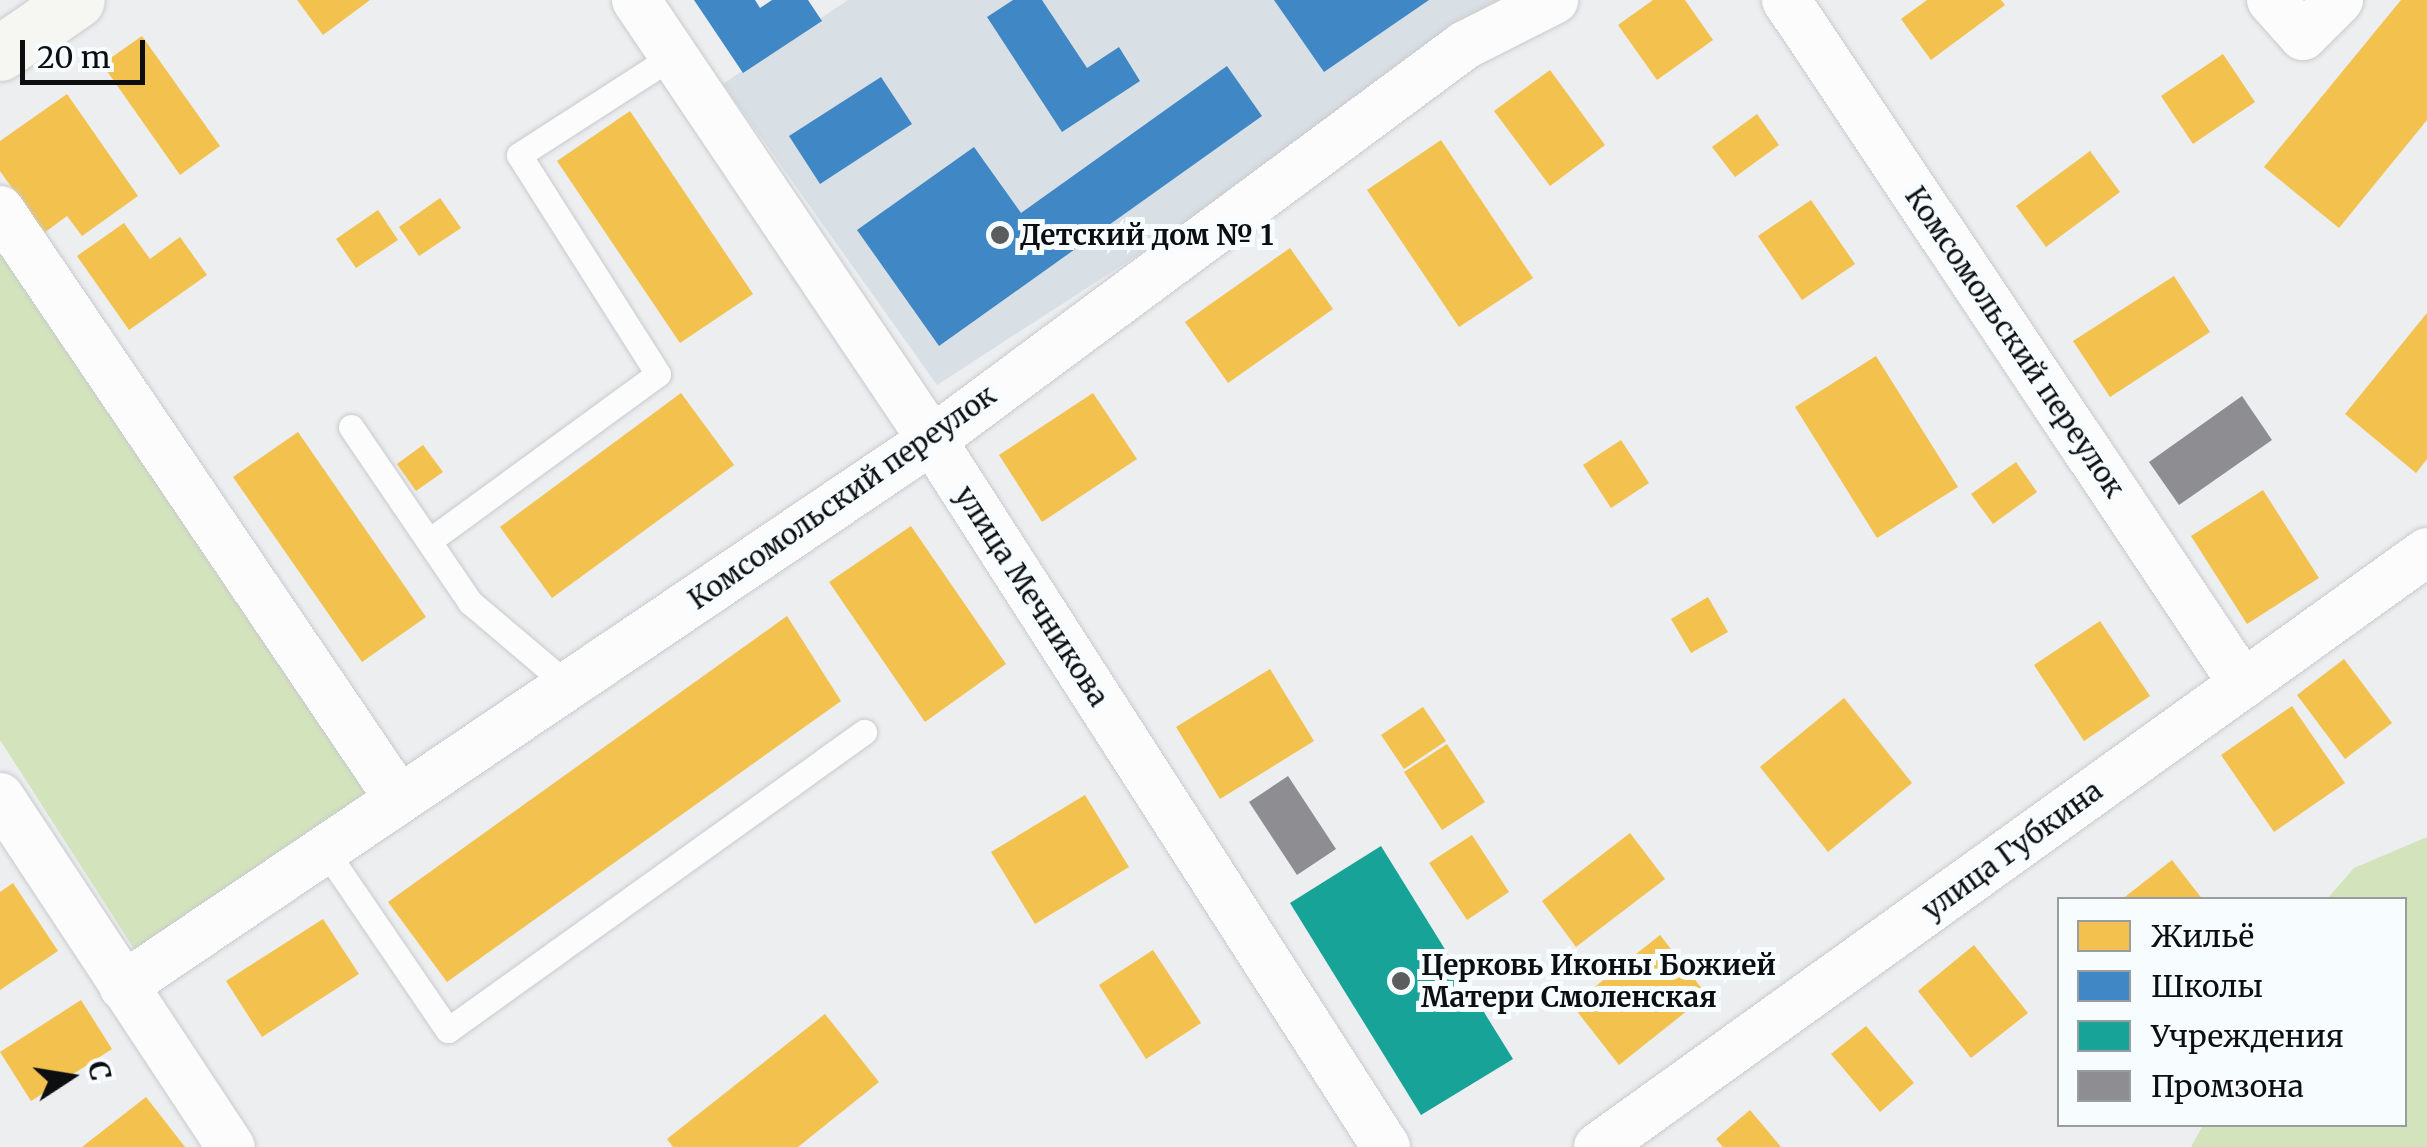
<!DOCTYPE html>
<meta charset="utf-8">
<style>
body{margin:0}
#map{position:relative;width:2427px;height:1147px;overflow:hidden;background:#eceef0;font-family:Merriweather,serif}
div>[style]{position:absolute}
[style*='--x']{left:calc(var(--x)*1px);top:calc(var(--y)*1px);width:calc(var(--w)*1px);rotate:calc(var(--a)*1deg)}
.built>*{inset:0;background:#d8dfe5}
.green>*{inset:0;background:#d3e4bd}
.homes>*{inset:0;background:#f2c14e}
.schools>*{inset:0;background:#3f88c5}
.public>*{inset:0;background:#17a398}
.industry>*{inset:0;background:#8d8d92}
.roads{filter:drop-shadow(0 0 2px #c9cacc) drop-shadow(0 0 2px #c9cacc)}
.lane>*{height:25px;margin:-12.5px;padding:0 12.5px;transform-origin:12.5px;border-radius:12.5px;background:#fcfcfd}
.street>*{height:48px;margin:-24px;padding:0 24px;transform-origin:24px;border-radius:24px;background:#fcfcfd}
.secondary>*{height:55px;margin:-27.5px;padding:0 27.5px;transform-origin:27.5px;border-radius:27.5px;background:#f6f6f3}
.dots>*{width:28px;height:28px;translate:-50% -50%;box-sizing:border-box;border:5px solid #f7fcff;border-radius:50%}
span{translate:-50% -50%;white-space:nowrap;text-align:center;line-height:1.15;-webkit-text-stroke:10px #f7fcff;paint-order:stroke}
.poi-label{font-size:28px;color:#0c0e0f;font-weight:700}
.left{translate:0 -50%;text-align:left}
.street-label{font-size:28px;color:#0c0e0f}
.legend{position:absolute;left:2057px;top:897px;width:350px;height:230px;box-sizing:border-box;background:#f7fcff;border:2px solid #999d9f;margin:0;padding:12px 18px;list-style:none;font-size:30px;color:#0c0e0f}
.legend li{display:flex;align-items:center;gap:20px;height:50px}
.legend b{width:50px;border:2px solid #999d9f}
.north{position:absolute;left:20px;top:1027px;width:100px;height:100px;-webkit-text-stroke:8px #f7fcff;paint-order:stroke;rotate:78deg;font-size:28px;font-weight:700;line-height:40px;text-align:center;color:#0c0e0f}
.north::after{content:'';display:block;margin:auto;width:35px;height:45px;background:#0c0e0f;clip-path:polygon(50% 0,100% 100%,50% 72%,0 100%)}
.scale{position:absolute;left:20px;top:40px;width:125px;height:45px;box-sizing:border-box;border:5px solid #0c0e0f;border-top:0;padding-left:12px;font-size:30px;line-height:35px;white-space:nowrap;color:#0c0e0f;-webkit-text-stroke:8px #f7fcff;paint-order:stroke}
</style>
<div id="map">
<div class="built">
<i style="clip-path:polygon(848px 0,1532px 0,937px 385px,723px 84px)"></i>
</div>
<div class="green">
<i style="clip-path:polygon(0 242px,379px 800px,138px 955px,0 740px)"></i>
<i style="clip-path:polygon(2427px 837px,2427px 1147px,2191px 1147px,2203px 1125px,2404px 1124px,2404px 900px,2327px 899px,2354px 868px)"></i>
</div>
<div class="homes">
<i style="clip-path:polygon(297px 0,370px 0,323px 35px)"></i>
<i style="clip-path:polygon(1653px 0,1685px 0,1713px 40px,1657px 80px,1618px 25px)"></i>
<i style="clip-path:polygon(1927px 0,2001px 0,2005px 5px,1931px 60px,1901px 19px)"></i>
<i style="clip-path:polygon(2401px 0,2427px 0,2427px 120px,2339px 228px,2264px 167px)"></i>
<i style="clip-path:polygon(142px 36px,220px 146px,180px 175px,102px 64px)"></i>
<i style="clip-path:polygon(2223px 54px,2255px 102px,2193px 144px,2161px 96px)"></i>
<i style="clip-path:polygon(1550px 70px,1605px 145px,1550px 186px,1494px 111px)"></i>
<i style="clip-path:polygon(67px 94px,138px 196px,82px 236px,67px 216px,44px 233px,0 171px,0 141px)"></i>
<i style="clip-path:polygon(630px 111px,753px 294px,680px 343px,557px 161px)"></i>
<i style="clip-path:polygon(1757px 114px,1779px 145px,1735px 177px,1712px 147px)"></i>
<i style="clip-path:polygon(1441px 140px,1533px 278px,1459px 327px,1367px 190px)"></i>
<i style="clip-path:polygon(2090px 151px,2120px 192px,2046px 247px,2016px 206px)"></i>
<i style="clip-path:polygon(440px 198px,461px 228px,419px 256px,399px 227px)"></i>
<i style="clip-path:polygon(1811px 200px,1855px 264px,1802px 300px,1758px 236px)"></i>
<i style="clip-path:polygon(378px 210px,398px 240px,356px 268px,336px 239px)"></i>
<i style="clip-path:polygon(124px 223px,150px 259px,180px 237px,207px 275px,129px 330px,77px 256px)"></i>
<i style="clip-path:polygon(1290px 248px,1333px 309px,1228px 383px,1185px 322px)"></i>
<i style="clip-path:polygon(2174px 276px,2210px 332px,2110px 397px,2073px 341px)"></i>
<i style="clip-path:polygon(2427px 313px,2427px 459px,2416px 473px,2345px 414px)"></i>
<i style="clip-path:polygon(1876px 356px,1958px 487px,1877px 538px,1795px 407px)"></i>
<i style="clip-path:polygon(681px 393px,734px 465px,552px 598px,500px 527px)"></i>
<i style="clip-path:polygon(1093px 393px,1137px 459px,1042px 522px,999px 455px)"></i>
<i style="clip-path:polygon(298px 432px,426px 617px,362px 662px,233px 477px)"></i>
<i style="clip-path:polygon(1621px 440px,1649px 483px,1611px 508px,1583px 465px)"></i>
<i style="clip-path:polygon(423px 445px,443px 472px,416px 491px,397px 464px)"></i>
<i style="clip-path:polygon(2016px 462px,2037px 492px,1993px 524px,1971px 494px)"></i>
<i style="clip-path:polygon(2263px 490px,2319px 578px,2247px 624px,2191px 536px)"></i>
<i style="clip-path:polygon(911px 526px,1006px 664px,925px 722px,829px 582px)"></i>
<i style="clip-path:polygon(1708px 597px,1728px 632px,1691px 653px,1671px 619px)"></i>
<i style="clip-path:polygon(787px 616px,841px 701px,447px 982px,388px 902px)"></i>
<i style="clip-path:polygon(2100px 621px,2150px 696px,2084px 741px,2034px 665px)"></i>
<i style="clip-path:polygon(2344px 659px,2392px 723px,2345px 759px,2297px 695px)"></i>
<i style="clip-path:polygon(1270px 669px,1314px 741px,1220px 799px,1176px 727px)"></i>
<i style="clip-path:polygon(1844px 698px,1912px 783px,1828px 852px,1760px 767px)"></i>
<i style="clip-path:polygon(2292px 706px,2345px 783px,2274px 832px,2221px 755px)"></i>
<i style="clip-path:polygon(1423px 707px,1446px 741px,1404px 769px,1381px 735px)"></i>
<i style="clip-path:polygon(1447px 744px,1485px 802px,1442px 830px,1404px 772px)"></i>
<i style="clip-path:polygon(1085px 795px,1129px 867px,1035px 924px,991px 852px)"></i>
<i style="clip-path:polygon(1630px 833px,1665px 879px,1576px 947px,1542px 901px)"></i>
<i style="clip-path:polygon(1472px 835px,1509px 892px,1467px 920px,1429px 863px)"></i>
<i style="clip-path:polygon(2172px 860px,2203px 900px,2121px 900px)"></i>
<i style="clip-path:polygon(13px 883px,58px 951px,0 990px,0 892px)"></i>
<i style="clip-path:polygon(323px 919px,359px 974px,262px 1037px,226px 981px)"></i>
<i style="clip-path:polygon(1660px 935px,1707px 995px,1619px 1065px,1572px 1005px)"></i>
<i style="clip-path:polygon(1974px 945px,2028px 1013px,1971px 1058px,1918px 991px)"></i>
<i style="clip-path:polygon(1153px 950px,1201px 1023px,1146px 1059px,1099px 985px)"></i>
<i style="clip-path:polygon(81px 1000px,112px 1049px,31px 1101px,0 1052px)"></i>
<i style="clip-path:polygon(825px 1014px,879px 1082px,798px 1147px,673px 1147px,667px 1139px)"></i>
<i style="clip-path:polygon(1866px 1026px,1914px 1083px,1880px 1112px,1831px 1054px)"></i>
<i style="clip-path:polygon(146px 1097px,185px 1147px,82px 1147px)"></i>
<i style="clip-path:polygon(1750px 1110px,1781px 1147px,1723px 1147px,1716px 1139px)"></i>
</div>
<div class="schools">
<i style="clip-path:polygon(694px 0,755px 0,760px 8px,772px 0,808px 0,822px 21px,743px 73px)"></i>
<i style="clip-path:polygon(1013px 0,1042px 0,1087px 68px,1119px 47px,1140px 81px,1062px 132px,987px 17px)"></i>
<i style="clip-path:polygon(1274px 0,1429px 0,1324px 72px)"></i>
<i style="clip-path:polygon(1227px 66px,1262px 116px,939px 346px,857px 230px,974px 147px,1021px 213px)"></i>
<i style="clip-path:polygon(881px 77px,912px 124px,820px 184px,789px 136px)"></i>
</div>
<div class="public">
<i style="clip-path:polygon(1381px 846px,1513px 1059px,1421px 1115px,1290px 903px)"></i>
</div>
<div class="industry">
<i style="clip-path:polygon(2242px 396px,2272px 440px,2179px 505px,2149px 462px)"></i>
<i style="clip-path:polygon(1288px 776px,1336px 849px,1297px 875px,1249px 802px)"></i>
</div>
<div class="roads">
<div class="lane">
<i style="--x:351;--y:427;--w:212;--a:55.8"></i>
<i style="--x:470;--y:602;--w:128;--a:40.3"></i>
<i style="--x:429;--y:541;--w:283;--a:-36.1"></i>
<i style="--x:658;--y:374;--w:259;--a:-122.4"></i>
<i style="--x:519;--y:155;--w:187;--a:-32.8"></i>
<i style="--x:325;--y:850;--w:218;--a:55.7"></i>
<i style="--x:448;--y:1030;--w:512;--a:-35.62"></i>
</div>
<div class="street">
<i style="--x:636;--y:0;--w:530;--a:56.07"></i>
<i style="--x:932;--y:440;--w:840;--a:57.29"></i>
<i style="--x:1786;--y:0;--w:823;--a:56.25"></i>
<i style="--x:2271;--y:0;--w:48;--a:48.4"></i>
<i style="--x:2303;--y:36;--w:51;--a:-45"></i>
<i style="--x:0;--y:210;--w:711;--a:55.89"></i>
<i style="--x:0;--y:797;--w:419;--a:56.6"></i>
<i style="--x:123;--y:986;--w:976;--a:-34.02"></i>
<i style="--x:932;--y:440;--w:663;--a:-36.54"></i>
<i style="--x:1465;--y:45;--w:100;--a:-26.8"></i>
<i style="--x:1598;--y:1147;--w:1020;--a:-35.67"></i>
</div>
<div class="secondary">
<i style="--x:0;--y:53;--w:93;--a:-34.5"></i>
</div>
</div>
<div class="dots">
<i style="left:1000px;top:235px;background:#5a5c5e"></i>
<i style="left:1401px;top:981px;background:#5a5c5e"></i>
</div>
<div class="poi-label">
<span class="left" style="left:1020px;top:235px">Детский дом № 1</span>
<span class="left" style="left:1421px;top:981px">Церковь Иконы Божией<br>Матери Смоленская</span>
</div>
<div class="street-label">
<span style="left:2015px;top:342px;rotate:56deg">Комсомольский переулок</span>
<span style="left:842px;top:497px;rotate:-35deg">Комсомольский переулок</span>
<span style="left:1032px;top:596px;rotate:57deg">улица Мечникова</span>
<span style="left:2012px;top:850px;rotate:-36deg">улица Губкина</span>
</div>
<ul class="legend">
<li><b style="height:28px;background:#f2c14e"></b>Жильё</li>
<li><b style="height:28px;background:#3f88c5"></b>Школы</li>
<li><b style="height:28px;background:#17a398"></b>Учреждения</li>
<li><b style="height:28px;background:#8d8d92"></b>Промзона</li>
</ul>
<div class="north">С</div>
<div class="scale">20 m</div>
</div>
